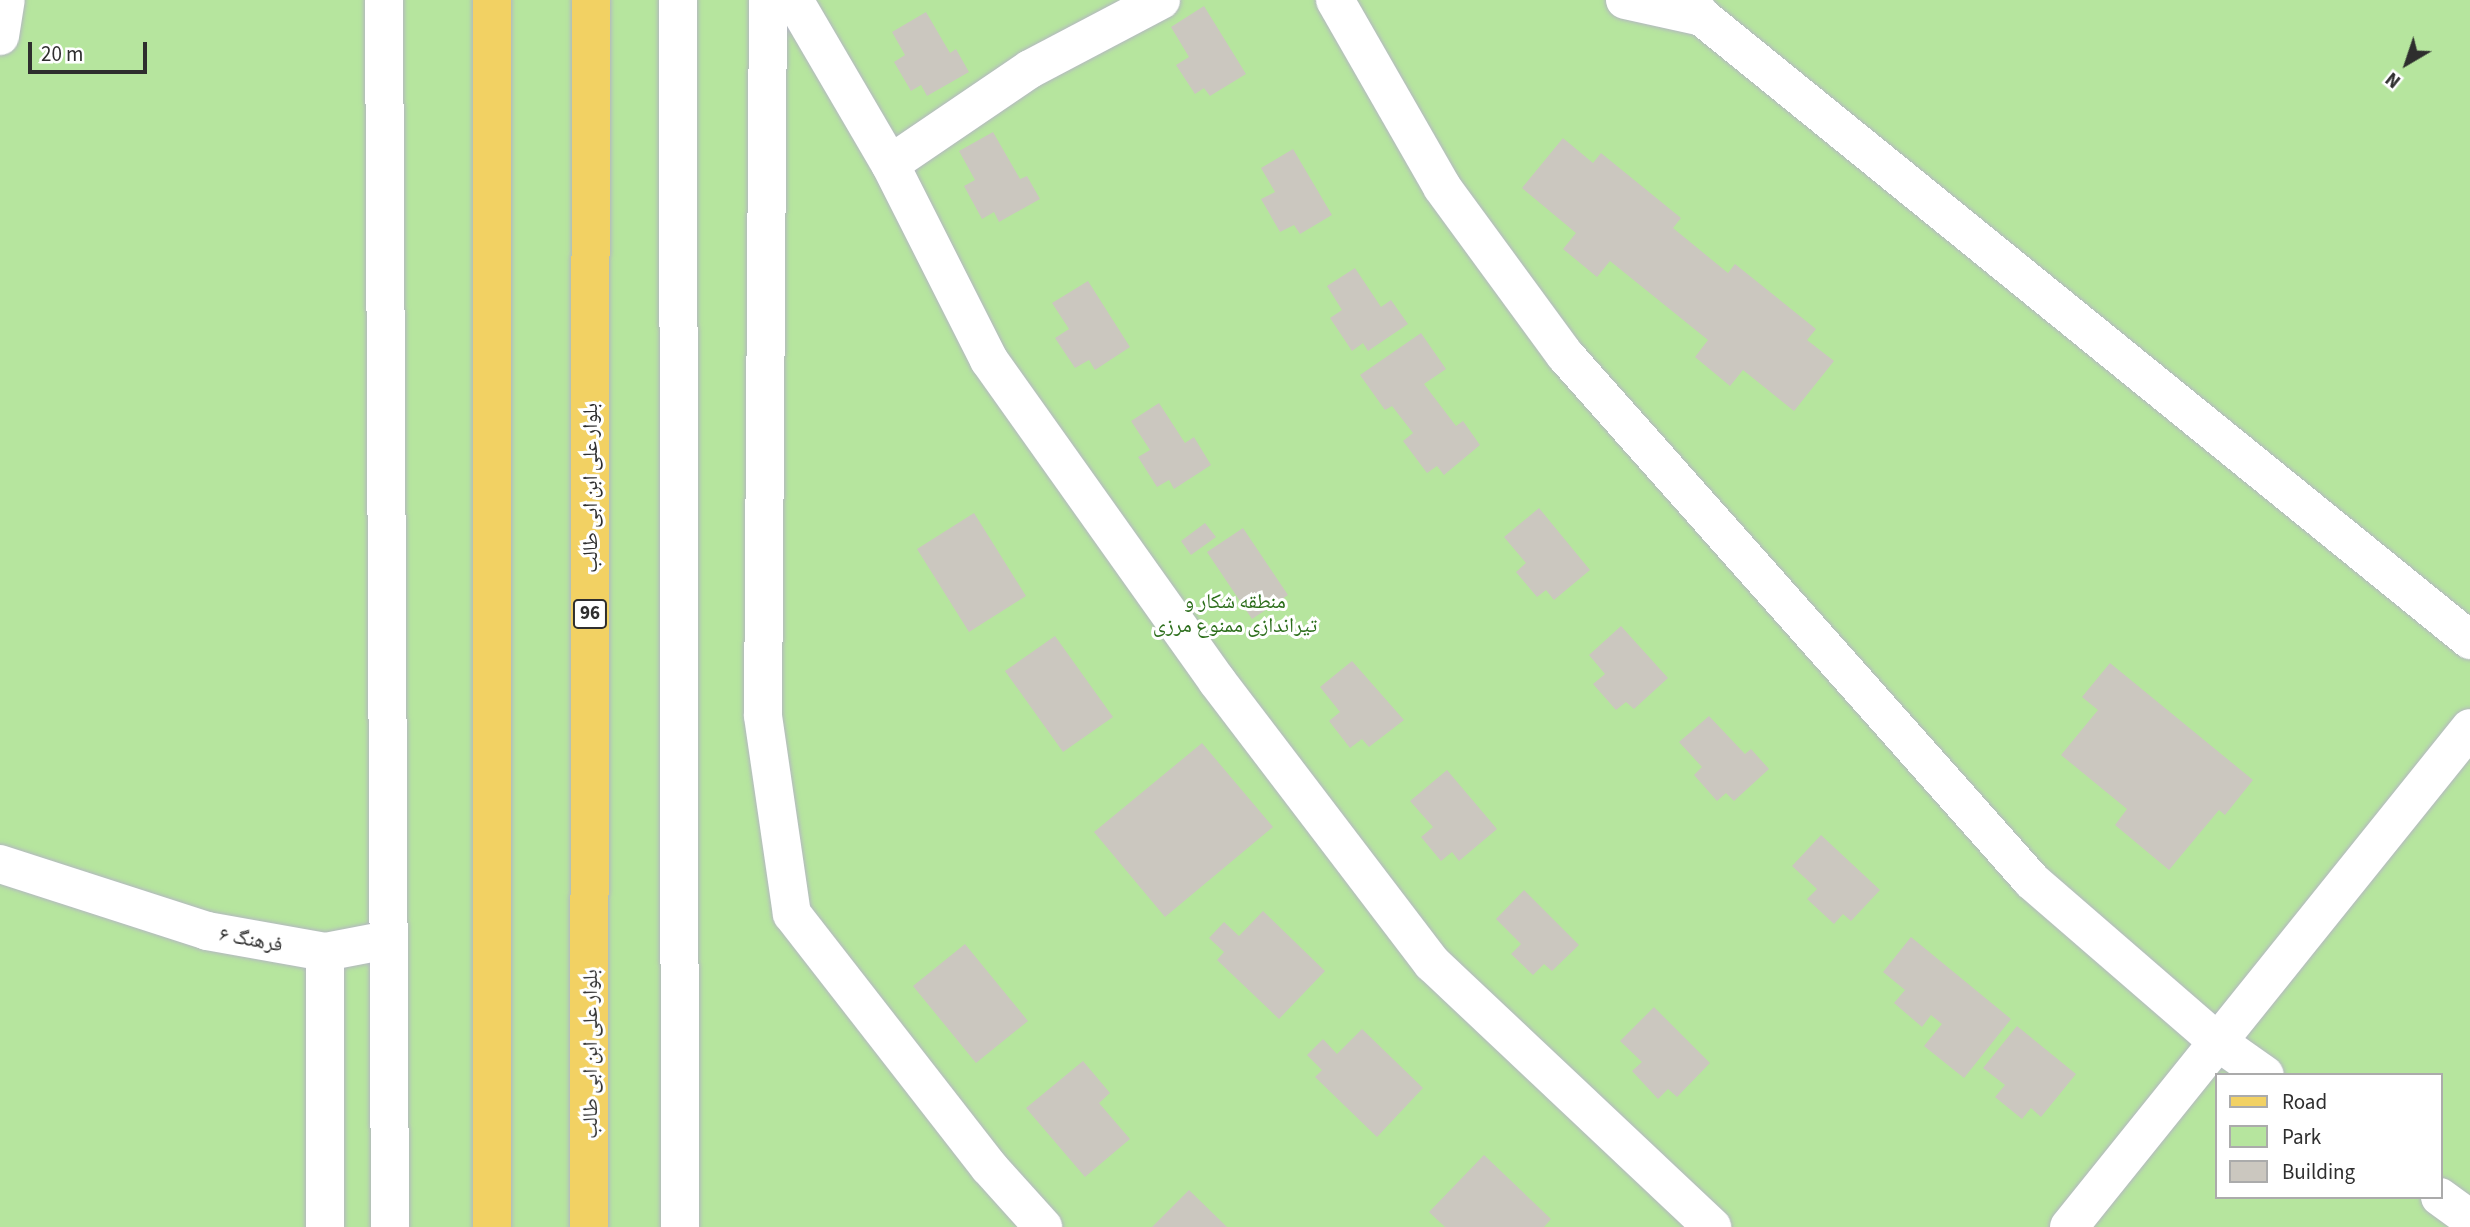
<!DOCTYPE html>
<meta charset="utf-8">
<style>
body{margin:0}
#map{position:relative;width:2470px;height:1227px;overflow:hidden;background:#efe9e1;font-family:"Source Sans 3","Noto Naskh Arabic",sans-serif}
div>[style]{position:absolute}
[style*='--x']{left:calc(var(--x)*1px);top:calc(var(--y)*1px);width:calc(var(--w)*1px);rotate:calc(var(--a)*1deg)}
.green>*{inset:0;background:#b6e59e}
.building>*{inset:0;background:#cbc7bf}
.roads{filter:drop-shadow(0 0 2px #b4b7c1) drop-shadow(0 0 2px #b4b7c1)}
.street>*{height:38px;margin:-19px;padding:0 19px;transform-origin:19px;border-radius:19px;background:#fff}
.secondary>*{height:38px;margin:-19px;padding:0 19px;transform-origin:19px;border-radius:19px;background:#fff}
.primary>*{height:38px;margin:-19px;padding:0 19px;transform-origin:19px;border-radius:19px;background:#f2d163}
span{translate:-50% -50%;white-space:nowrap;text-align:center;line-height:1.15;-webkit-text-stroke:6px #fff;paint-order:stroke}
.shield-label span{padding:2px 5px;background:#fff;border:2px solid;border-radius:5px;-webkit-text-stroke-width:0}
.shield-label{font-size:19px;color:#2e2e2e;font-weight:700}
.street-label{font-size:21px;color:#2e2e2e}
.park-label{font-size:21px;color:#2c6e1b}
.legend{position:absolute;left:2215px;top:1073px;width:228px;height:126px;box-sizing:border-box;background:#fff;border:2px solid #ababab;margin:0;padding:9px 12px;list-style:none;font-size:21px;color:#2e2e2e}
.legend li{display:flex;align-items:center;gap:14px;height:35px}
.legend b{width:35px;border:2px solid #ababab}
.north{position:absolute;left:2372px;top:28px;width:70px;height:70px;-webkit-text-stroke:5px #fff;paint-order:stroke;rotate:219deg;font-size:19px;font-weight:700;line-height:28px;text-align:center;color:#2e2e2e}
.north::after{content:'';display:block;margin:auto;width:24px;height:32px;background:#2e2e2e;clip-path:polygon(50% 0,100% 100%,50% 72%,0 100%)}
.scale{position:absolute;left:28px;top:42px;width:119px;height:32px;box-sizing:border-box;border:4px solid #2e2e2e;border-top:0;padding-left:9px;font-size:21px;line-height:24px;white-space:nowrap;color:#2e2e2e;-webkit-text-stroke:5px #fff;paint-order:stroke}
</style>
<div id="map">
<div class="green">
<i style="clip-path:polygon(evenodd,0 0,2470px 0,2470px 1227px,0 1227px,0 0,2216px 1075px,2440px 1075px,2440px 1197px,2216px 1197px,2216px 1075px)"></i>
</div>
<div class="building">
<i style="clip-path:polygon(1204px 6px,1246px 74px,1210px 96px,1204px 88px,1195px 94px,1176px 65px,1189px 57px,1171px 27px)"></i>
<i style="clip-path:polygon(926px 12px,950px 53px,956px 49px,969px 72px,927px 96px,921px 85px,911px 91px,894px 62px,905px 55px,892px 32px)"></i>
<i style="clip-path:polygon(993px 132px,1020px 179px,1027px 176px,1040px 199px,999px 222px,994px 212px,982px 219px,964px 186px,975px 180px,959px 151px)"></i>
<i style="clip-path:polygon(1563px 138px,1593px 163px,1601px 153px,1681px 218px,1673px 228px,1728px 273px,1735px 264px,1816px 329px,1807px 340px,1834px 361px,1794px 411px,1743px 370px,1730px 386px,1695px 357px,1708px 340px,1610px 261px,1597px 277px,1563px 249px,1576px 233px,1522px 188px)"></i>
<i style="clip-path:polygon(1293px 149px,1332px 215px,1300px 234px,1294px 225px,1280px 232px,1261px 199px,1275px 192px,1261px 168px)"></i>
<i style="clip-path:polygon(1355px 268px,1381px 307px,1391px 300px,1408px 324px,1368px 351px,1363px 343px,1352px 351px,1330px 318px,1342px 310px,1327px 286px)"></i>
<i style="clip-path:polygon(1088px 281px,1130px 347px,1095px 370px,1089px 360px,1075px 368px,1055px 338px,1069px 329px,1052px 303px)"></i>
<i style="clip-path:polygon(1421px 333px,1446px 369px,1424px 384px,1456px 426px,1463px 421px,1480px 445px,1444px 475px,1437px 466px,1427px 473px,1403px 441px,1413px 433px,1392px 406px,1385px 410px,1360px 375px)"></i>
<i style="clip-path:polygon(1159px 403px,1185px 443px,1194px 437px,1211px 465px,1174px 489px,1169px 480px,1157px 487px,1138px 457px,1150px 450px,1131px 421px)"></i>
<i style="clip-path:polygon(1539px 508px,1590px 570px,1554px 600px,1546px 590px,1537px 597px,1516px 572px,1526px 563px,1504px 537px)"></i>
<i style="clip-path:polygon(974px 513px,1026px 596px,969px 632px,917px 549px)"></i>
<i style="clip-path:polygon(1205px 523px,1216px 537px,1191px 555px,1181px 541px)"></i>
<i style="clip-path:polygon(1243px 528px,1288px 595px,1252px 619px,1207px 552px)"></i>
<i style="clip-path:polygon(1621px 626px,1668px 678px,1634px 709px,1626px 702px,1616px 710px,1593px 684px,1605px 674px,1589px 655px)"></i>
<i style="clip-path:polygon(1055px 636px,1113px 717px,1063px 752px,1005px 671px)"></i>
<i style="clip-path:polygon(1352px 661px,1404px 720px,1369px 747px,1362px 739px,1350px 748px,1329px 721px,1340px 712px,1320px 687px)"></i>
<i style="clip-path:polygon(2110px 663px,2253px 780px,2225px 815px,2219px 810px,2169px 870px,2115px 825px,2127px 809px,2061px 755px,2098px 710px,2082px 697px)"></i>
<i style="clip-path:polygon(1709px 716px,1745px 754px,1751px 749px,1769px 769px,1734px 801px,1726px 793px,1717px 801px,1694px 775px,1702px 767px,1679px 742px)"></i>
<i style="clip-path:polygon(1202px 743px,1273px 827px,1165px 917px,1094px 832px)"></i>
<i style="clip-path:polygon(1447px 770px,1497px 829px,1459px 861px,1452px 852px,1441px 861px,1421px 837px,1433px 827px,1410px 801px)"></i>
<i style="clip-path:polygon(1821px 835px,1880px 890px,1851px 921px,1843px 914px,1834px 924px,1807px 899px,1817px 889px,1792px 866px)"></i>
<i style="clip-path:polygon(1524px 890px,1579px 945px,1552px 971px,1544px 964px,1533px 975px,1511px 954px,1521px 944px,1496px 919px)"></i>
<i style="clip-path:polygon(1263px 911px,1325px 971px,1279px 1019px,1217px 960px,1224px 952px,1209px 938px,1224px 922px,1239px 936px)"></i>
<i style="clip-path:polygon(1911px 937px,2011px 1019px,1964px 1078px,1924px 1046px,1942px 1024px,1931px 1015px,1922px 1027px,1894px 1003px,1905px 990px,1883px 972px)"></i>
<i style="clip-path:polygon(965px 944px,1028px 1021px,976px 1063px,913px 986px)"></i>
<i style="clip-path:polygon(1654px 1007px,1710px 1063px,1677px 1097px,1668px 1089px,1658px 1099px,1632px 1071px,1642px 1062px,1620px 1041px)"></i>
<i style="clip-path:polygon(2017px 1026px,2076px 1074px,2041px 1117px,2031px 1108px,2022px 1119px,1995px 1097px,2005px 1085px,1983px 1068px)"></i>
<i style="clip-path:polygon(1362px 1029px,1423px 1088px,1377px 1137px,1315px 1077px,1322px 1070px,1307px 1055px,1323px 1039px,1337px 1054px)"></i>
<i style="clip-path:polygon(1083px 1061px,1110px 1093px,1099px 1103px,1130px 1139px,1085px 1177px,1026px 1108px)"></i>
<i style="clip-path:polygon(1484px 1155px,1551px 1219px,1544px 1227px,1445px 1227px,1429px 1212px)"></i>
<i style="clip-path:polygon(1189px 1190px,1227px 1227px,1152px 1227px)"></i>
</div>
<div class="roads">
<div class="street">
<i style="--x:768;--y:0;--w:716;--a:90.4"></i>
<i style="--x:763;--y:716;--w:200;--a:81.7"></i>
<i style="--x:792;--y:914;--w:321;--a:52.1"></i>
<i style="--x:989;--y:1167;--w:81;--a:48"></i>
<i style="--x:794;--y:0;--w:190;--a:59.7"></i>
<i style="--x:1161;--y:0;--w:148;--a:152.2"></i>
<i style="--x:1030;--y:69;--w:169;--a:145.8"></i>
<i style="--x:890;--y:164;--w:220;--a:63.2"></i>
<i style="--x:989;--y:360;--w:394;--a:54.6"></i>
<i style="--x:1217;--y:681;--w:355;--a:52.7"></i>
<i style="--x:1432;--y:963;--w:385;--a:43.3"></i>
<i style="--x:1335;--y:0;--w:215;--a:60.2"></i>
<i style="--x:1442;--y:187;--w:208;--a:53.8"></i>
<i style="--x:1565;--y:355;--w:703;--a:48.4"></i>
<i style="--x:2032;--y:881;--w:246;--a:40.9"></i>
<i style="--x:2218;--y:1042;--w:57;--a:35.1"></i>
<i style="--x:1625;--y:0;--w:79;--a:12.4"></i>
<i style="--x:1689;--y:0;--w:21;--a:53"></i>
<i style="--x:1702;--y:17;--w:989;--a:39.05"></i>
<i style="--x:0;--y:36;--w:36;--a:-81"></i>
<i style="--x:0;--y:864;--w:218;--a:17.9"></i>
<i style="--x:207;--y:931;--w:120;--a:10.1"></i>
<i style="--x:325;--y:952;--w:275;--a:90"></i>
<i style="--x:325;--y:952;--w:64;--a:-10.8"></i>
<i style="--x:2440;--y:1197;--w:37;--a:36"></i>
<i style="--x:2069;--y:1227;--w:640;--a:-51.21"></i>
</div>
<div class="secondary">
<i style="--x:384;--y:0;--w:1227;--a:89.72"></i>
<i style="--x:678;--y:0;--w:1227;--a:89.91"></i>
</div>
<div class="primary">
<i style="--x:492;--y:1227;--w:1227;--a:-90"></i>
<i style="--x:589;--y:1227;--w:1227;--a:-89.91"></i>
</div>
</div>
<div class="shield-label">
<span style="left:590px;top:614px">96</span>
</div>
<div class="street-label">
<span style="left:590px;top:488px;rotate:-90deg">بلوار علی ابن ابی طالب</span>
<span style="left:251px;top:939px;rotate:10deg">فرهنگ ۶</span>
<span style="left:590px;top:1054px;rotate:-90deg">بلوار علی ابن ابی طالب</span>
</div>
<div class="park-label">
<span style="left:1235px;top:613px">منطقه شکار و<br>تیراندازی ممنوع مرزی</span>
</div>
<ul class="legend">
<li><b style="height:9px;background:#f2d163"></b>Road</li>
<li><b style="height:19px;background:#b6e59e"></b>Park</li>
<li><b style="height:19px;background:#cbc7bf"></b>Building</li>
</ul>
<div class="north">N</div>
<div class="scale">20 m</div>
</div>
